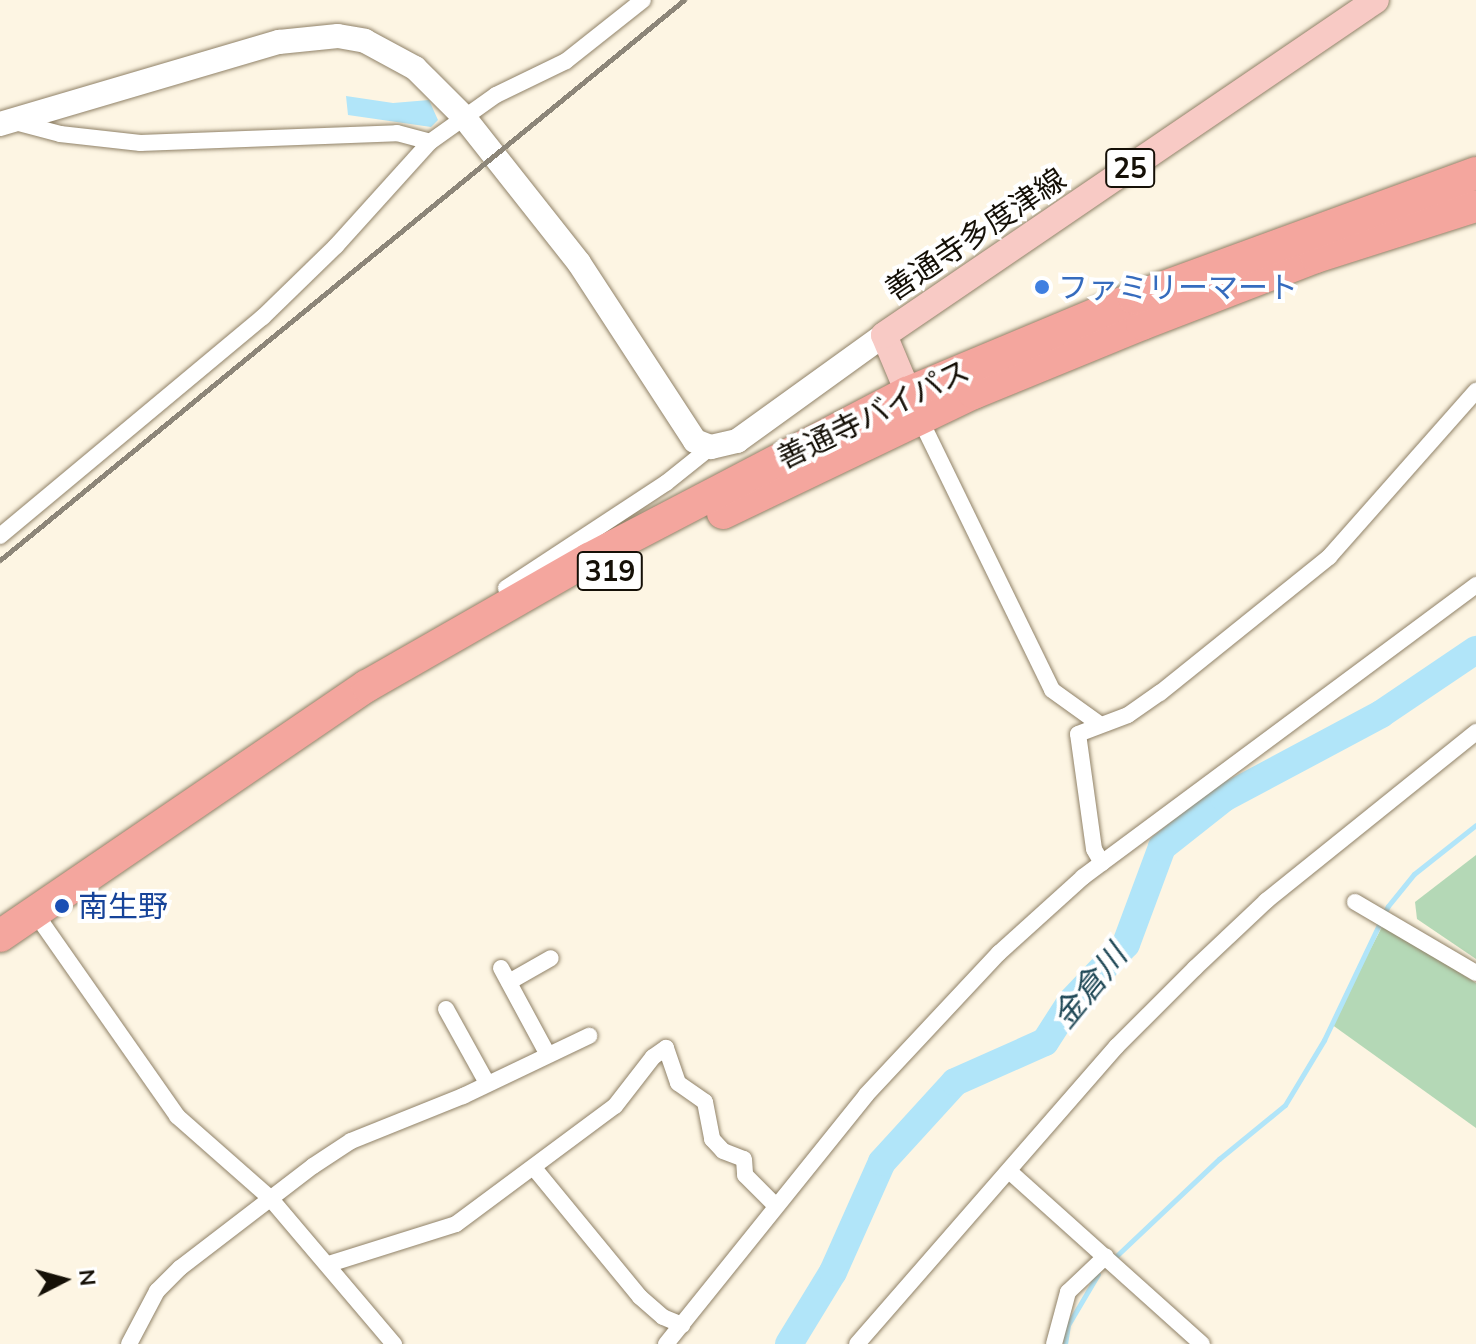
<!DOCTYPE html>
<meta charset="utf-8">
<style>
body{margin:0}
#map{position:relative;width:1476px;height:1344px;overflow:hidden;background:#fdf5e3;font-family:Mulish,"Noto Sans JP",sans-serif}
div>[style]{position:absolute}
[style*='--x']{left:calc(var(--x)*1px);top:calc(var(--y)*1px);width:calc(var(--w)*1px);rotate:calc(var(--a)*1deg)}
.green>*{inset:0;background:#b4d8b6}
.water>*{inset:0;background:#b1e5f9}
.stream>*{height:5px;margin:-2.5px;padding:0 2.5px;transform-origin:2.5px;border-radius:2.5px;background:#b1e5f9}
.river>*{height:28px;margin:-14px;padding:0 14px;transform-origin:14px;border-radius:14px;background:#b1e5f9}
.roads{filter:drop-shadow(0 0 2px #908268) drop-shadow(0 0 2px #908268)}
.street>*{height:16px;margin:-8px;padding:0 8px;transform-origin:8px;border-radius:8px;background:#fff}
.secondary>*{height:24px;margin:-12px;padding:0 12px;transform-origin:12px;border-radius:12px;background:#fff}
.primary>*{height:26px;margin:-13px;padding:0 13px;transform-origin:13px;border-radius:13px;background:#f8cac5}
.highway>*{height:32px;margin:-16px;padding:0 16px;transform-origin:16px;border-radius:16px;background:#f4a69e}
.rail>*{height:5px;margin:-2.5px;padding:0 2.5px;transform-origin:2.5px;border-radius:2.5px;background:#8d8679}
.dots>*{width:22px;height:22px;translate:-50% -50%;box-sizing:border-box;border:4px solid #fff;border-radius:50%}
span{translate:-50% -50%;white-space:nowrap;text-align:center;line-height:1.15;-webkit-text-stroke:8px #fff;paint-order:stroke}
.shield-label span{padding:2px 6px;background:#fff;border:2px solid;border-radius:6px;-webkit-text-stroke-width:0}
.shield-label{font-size:28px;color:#151007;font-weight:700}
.street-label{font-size:30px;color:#151007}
.shop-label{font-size:30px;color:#366cbe}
.left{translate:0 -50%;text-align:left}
.transit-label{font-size:30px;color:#164399}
.water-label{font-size:32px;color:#204957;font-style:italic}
.north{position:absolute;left:24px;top:1240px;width:80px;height:80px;-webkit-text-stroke:6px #fff;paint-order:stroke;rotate:84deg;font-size:22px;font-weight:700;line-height:32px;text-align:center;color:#151007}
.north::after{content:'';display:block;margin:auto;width:28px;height:36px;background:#151007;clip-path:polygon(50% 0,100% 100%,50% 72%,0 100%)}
</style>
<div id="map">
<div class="green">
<i style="clip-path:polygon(1476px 855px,1476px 959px,1417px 919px,1415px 902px)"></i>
<i style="clip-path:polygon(1383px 925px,1476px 983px,1476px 1128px,1331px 1024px)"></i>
</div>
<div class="water">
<i style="clip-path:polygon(346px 96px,393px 103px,429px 100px,438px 120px,431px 127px,348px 115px)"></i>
</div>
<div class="stream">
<i style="--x:1111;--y:1261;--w:149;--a:-43.4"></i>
<i style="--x:1219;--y:1159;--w:85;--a:-39.3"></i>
<i style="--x:1285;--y:1105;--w:76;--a:-59"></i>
<i style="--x:1324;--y:1040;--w:148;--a:-64.5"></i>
<i style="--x:1388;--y:906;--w:41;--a:-50.9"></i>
<i style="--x:1414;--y:874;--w:79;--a:-38.3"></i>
<i style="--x:1065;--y:1344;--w:19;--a:-81"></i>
<i style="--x:1068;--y:1325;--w:59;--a:-59.5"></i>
</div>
<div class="river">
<i style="--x:789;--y:1344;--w:84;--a:-58.6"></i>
<i style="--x:833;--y:1272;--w:120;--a:-66"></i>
<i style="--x:882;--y:1162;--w:108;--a:-47.6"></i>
<i style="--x:955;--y:1082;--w:98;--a:-24"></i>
<i style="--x:1045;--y:1042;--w:46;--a:-57.3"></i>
<i style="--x:1070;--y:1003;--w:81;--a:-46.5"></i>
<i style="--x:1126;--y:944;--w:103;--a:-69.6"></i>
<i style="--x:1162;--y:847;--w:79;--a:-38.3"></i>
<i style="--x:1224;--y:798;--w:178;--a:-28.1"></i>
<i style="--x:1381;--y:714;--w:115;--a:-34"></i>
</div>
<div class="roads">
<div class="street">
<i style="--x:15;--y:122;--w:47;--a:14.9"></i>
<i style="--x:60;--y:134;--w:81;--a:6.4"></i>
<i style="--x:140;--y:143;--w:257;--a:-2.2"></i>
<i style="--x:397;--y:133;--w:34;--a:15"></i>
<i style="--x:920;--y:419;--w:301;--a:64"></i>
<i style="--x:1052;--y:690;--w:57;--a:35.7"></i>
<i style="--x:0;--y:536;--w:342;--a:-39.8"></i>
<i style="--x:263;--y:317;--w:102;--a:-44.2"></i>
<i style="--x:336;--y:246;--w:140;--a:-47.9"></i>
<i style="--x:430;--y:142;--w:81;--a:-35.5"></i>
<i style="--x:496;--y:95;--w:78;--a:-25.9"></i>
<i style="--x:566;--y:61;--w:98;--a:-38.4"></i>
<i style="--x:506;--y:588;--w:191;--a:-33.3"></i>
<i style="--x:666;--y:483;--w:58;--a:-38.7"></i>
<i style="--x:1102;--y:863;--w:16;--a:-120"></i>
<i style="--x:1094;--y:849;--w:116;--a:-97.9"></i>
<i style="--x:1078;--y:734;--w:53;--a:-20.8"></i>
<i style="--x:1128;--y:715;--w:39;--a:-35"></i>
<i style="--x:1160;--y:693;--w:217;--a:-38.8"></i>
<i style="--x:1329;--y:557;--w:222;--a:-48.5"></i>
<i style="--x:1355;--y:902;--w:140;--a:30.4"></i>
<i style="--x:35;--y:913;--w:248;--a:55"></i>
<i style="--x:177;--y:1116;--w:124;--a:41.4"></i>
<i style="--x:270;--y:1198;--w:192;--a:49.7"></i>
<i style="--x:501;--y:968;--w:97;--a:61.6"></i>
<i style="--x:509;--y:982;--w:48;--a:-29.7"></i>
<i style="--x:446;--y:1009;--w:85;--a:61"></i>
<i style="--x:534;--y:1168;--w:167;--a:50.6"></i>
<i style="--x:640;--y:1297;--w:30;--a:41"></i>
<i style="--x:663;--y:1317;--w:21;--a:23"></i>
<i style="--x:1009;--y:1171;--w:259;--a:41.9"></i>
<i style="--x:329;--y:1264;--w:133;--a:-17.5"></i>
<i style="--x:456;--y:1224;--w:198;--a:-36.6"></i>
<i style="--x:615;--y:1106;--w:62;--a:-52.2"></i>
<i style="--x:653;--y:1057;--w:16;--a:-35"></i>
<i style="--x:666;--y:1048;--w:37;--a:71"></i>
<i style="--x:678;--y:1083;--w:33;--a:35"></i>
<i style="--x:705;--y:1102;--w:38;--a:79"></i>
<i style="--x:712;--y:1139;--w:16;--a:47"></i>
<i style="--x:723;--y:1151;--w:22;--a:21"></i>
<i style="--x:744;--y:1159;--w:16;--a:86"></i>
<i style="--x:745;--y:1175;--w:44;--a:45"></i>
<i style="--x:129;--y:1344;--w:60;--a:-62.2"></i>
<i style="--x:157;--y:1291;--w:33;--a:-45"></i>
<i style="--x:180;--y:1268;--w:168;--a:-37.5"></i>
<i style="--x:313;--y:1166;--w:45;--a:-33.3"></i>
<i style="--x:351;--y:1141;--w:121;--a:-21.9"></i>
<i style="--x:463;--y:1096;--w:140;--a:-25.5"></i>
<i style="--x:666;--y:1344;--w:319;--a:-51.2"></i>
<i style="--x:866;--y:1095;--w:195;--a:-46.9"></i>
<i style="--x:999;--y:953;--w:113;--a:-42.1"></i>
<i style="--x:1083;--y:877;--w:490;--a:-36.6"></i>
<i style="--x:857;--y:1344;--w:395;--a:-48.9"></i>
<i style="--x:1117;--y:1046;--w:110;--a:-45"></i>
<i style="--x:1195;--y:968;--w:98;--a:-43.3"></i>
<i style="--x:1266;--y:901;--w:270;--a:-38.8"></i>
<i style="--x:1054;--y:1344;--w:54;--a:-74.9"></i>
<i style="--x:1068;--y:1292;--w:52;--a:-43.5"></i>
</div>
<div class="secondary">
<i style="--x:0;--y:124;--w:291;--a:-16.4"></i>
<i style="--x:279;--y:42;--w:59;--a:-5.8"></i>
<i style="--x:338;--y:36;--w:27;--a:10"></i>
<i style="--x:365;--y:41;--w:57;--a:28.4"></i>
<i style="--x:415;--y:68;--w:68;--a:45"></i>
<i style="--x:463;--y:116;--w:187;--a:51.7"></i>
<i style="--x:579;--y:263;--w:212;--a:56.9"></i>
<i style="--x:695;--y:441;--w:17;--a:21"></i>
<i style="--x:711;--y:447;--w:27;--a:-13"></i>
<i style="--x:737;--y:441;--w:181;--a:-35.8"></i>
</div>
<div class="primary">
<i style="--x:915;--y:409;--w:80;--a:-112.7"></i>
<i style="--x:884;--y:335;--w:595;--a:-34.25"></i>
</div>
<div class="highway">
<i style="--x:723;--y:513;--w:278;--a:-25.6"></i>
<i style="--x:974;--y:393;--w:182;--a:-22.3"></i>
<i style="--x:1142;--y:324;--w:186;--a:-21.1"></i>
<i style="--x:1316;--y:257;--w:168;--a:-17.7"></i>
<i style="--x:0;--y:936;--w:444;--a:-34.3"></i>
<i style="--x:367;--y:686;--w:256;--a:-29.8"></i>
<i style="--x:589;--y:559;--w:359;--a:-27.6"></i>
<i style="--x:907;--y:393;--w:246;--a:-22.7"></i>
<i style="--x:1134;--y:298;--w:364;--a:-20.1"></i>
</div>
</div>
<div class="rail">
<i style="--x:0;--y:560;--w:884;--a:-39.31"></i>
</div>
<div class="dots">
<i style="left:1042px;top:287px;background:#3f7fe0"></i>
<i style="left:62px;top:906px;background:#1a4fb4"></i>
</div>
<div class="shield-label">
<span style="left:1130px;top:168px">25</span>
<span style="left:610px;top:571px">319</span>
</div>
<div class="street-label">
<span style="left:975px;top:234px;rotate:-34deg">善通寺多度津線</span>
<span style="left:873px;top:414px;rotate:-26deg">善通寺バイパス</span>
</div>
<div class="shop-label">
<span class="left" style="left:1058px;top:287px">ファミリーマート</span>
</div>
<div class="transit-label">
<span class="left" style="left:78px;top:906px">南生野</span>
</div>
<div class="water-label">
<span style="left:1089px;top:986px;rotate:-51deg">金倉川</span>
</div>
<div class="north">N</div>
</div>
